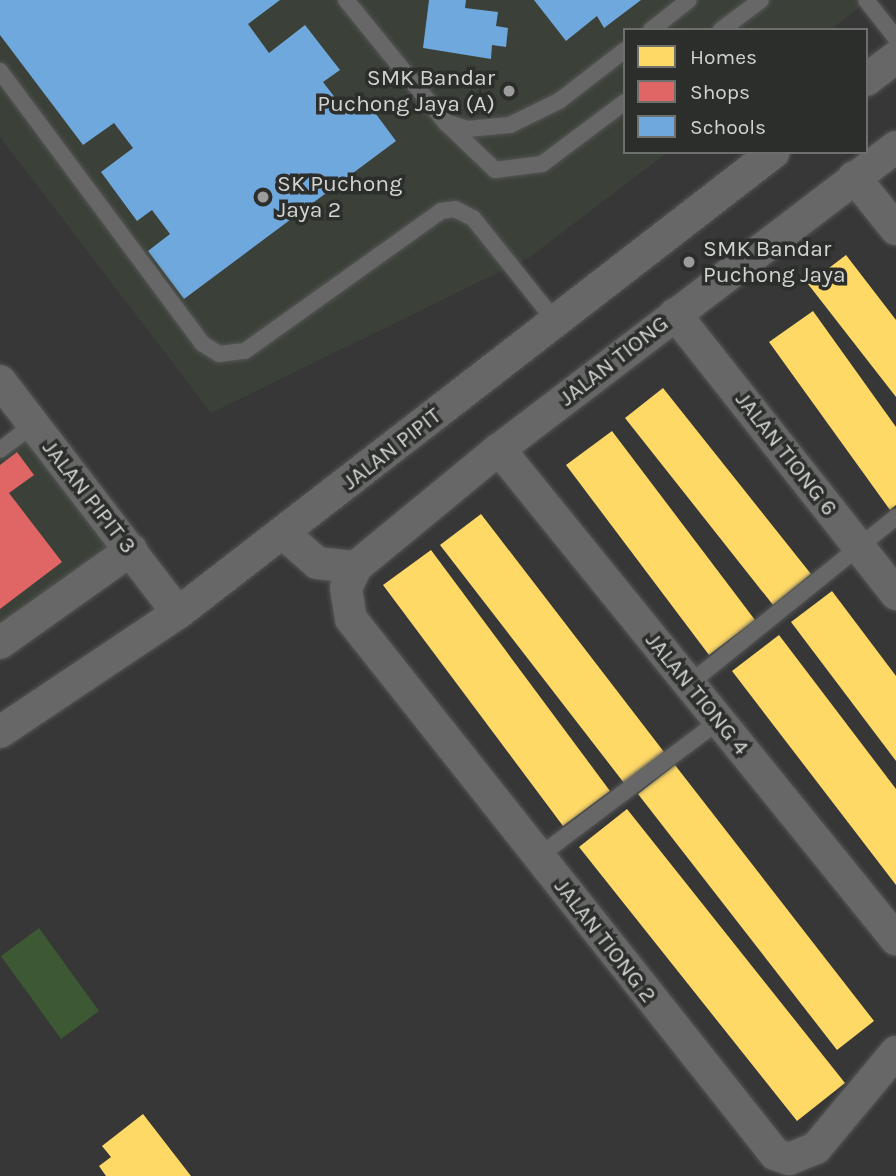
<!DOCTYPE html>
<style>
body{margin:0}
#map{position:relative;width:896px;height:1176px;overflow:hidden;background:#363736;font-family:Karla,sans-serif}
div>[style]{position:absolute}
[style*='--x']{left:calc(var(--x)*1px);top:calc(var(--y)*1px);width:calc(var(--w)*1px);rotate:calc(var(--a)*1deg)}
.built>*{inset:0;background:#3b4139}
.green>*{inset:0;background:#3d5933}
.homes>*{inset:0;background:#ffd966}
.shops>*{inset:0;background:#e06666}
.schools>*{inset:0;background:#6fa8dc}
.roads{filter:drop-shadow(0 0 2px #545554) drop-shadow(0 0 2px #545554)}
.lane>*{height:16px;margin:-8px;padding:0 8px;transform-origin:8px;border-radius:8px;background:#666766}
.street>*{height:32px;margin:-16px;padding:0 16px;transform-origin:16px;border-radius:16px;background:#666766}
.dots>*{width:19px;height:19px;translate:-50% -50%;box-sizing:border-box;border:4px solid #2c2e2b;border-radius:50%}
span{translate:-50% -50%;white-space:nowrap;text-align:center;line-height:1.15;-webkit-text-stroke:7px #2c2e2b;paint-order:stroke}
.poi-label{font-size:23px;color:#d1d3d1}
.right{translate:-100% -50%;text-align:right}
.left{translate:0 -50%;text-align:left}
.street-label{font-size:23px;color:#d1d3d1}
.legend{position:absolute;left:623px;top:28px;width:245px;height:126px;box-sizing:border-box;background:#2c2e2b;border:2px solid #6e706d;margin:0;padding:9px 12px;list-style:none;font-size:21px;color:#d1d3d1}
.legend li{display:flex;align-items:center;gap:14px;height:35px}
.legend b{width:35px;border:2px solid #6e706d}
</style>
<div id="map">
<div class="built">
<i style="clip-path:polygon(0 0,869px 0,830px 30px,625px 30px,625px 152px,668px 152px,530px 257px,211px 413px,0 137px)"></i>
<i style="clip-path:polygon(31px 435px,112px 548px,0 628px,0 459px)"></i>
</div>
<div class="green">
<i style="clip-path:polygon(39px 928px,99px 1011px,61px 1039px,1px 956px)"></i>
</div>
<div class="homes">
<i style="clip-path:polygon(846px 255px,896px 320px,896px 397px,808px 284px)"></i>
<i style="clip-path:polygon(813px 311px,896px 427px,896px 505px,890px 510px,769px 342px)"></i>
<i style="clip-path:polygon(663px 388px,811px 574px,773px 605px,625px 418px)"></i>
<i style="clip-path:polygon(612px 431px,755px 620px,709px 655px,566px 465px)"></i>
<i style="clip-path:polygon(481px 514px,664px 752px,624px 783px,440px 545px)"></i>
<i style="clip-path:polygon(431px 550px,610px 791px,563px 826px,383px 585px)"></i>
<i style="clip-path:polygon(832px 591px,896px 676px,896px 761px,791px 622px)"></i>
<i style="clip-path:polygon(779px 635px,896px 789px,896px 885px,732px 671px)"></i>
<i style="clip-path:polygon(675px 765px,874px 1021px,837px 1050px,638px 794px)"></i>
<i style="clip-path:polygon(627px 809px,845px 1083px,797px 1121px,579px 847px)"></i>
<i style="clip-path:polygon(143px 1114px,191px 1176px,106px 1176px,99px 1166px,111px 1157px,102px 1146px)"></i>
</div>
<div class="shops">
<i style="clip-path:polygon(17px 452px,34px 475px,9px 493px,62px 562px,0 609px,0 465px)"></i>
</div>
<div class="schools">
<i style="clip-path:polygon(0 0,280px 0,248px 24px,269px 53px,305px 25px,340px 70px,323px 82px,343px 108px,361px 94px,396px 141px,184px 299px,148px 251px,170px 234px,152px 210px,137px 221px,101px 172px,133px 148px,114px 123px,83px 145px,0 35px)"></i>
<i style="clip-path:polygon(429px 0,466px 0,465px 8px,498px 12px,496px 26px,508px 28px,506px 47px,492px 45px,491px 59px,423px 48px)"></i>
<i style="clip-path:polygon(534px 0,641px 0,604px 28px,597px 16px,566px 41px)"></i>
</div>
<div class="roads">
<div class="lane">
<i style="--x:346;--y:0;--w:159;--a:50.9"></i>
<i style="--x:446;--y:123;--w:68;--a:43.8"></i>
<i style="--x:495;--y:170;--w:47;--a:-7.3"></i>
<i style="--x:542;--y:164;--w:104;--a:-36.8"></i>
<i style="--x:866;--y:0;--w:48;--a:51.7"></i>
<i style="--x:651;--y:30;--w:48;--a:-38.3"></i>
<i style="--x:721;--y:30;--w:50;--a:-36.9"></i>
<i style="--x:0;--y:71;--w:340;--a:53.4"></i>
<i style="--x:203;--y:344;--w:19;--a:32"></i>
<i style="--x:219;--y:354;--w:26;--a:-7"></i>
<i style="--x:245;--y:351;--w:241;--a:-35.5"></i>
<i style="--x:441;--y:211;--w:14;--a:-8"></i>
<i style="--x:455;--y:209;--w:20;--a:27"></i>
<i style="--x:473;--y:218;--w:133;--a:51.4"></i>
<i style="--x:449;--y:123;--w:19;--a:18"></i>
<i style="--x:467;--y:129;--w:43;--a:-5.3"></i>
<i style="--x:510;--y:125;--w:55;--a:-26.1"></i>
<i style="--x:559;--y:101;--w:83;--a:-37.7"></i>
<i style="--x:0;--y:450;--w:43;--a:-37.4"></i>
<i style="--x:689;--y:684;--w:266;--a:-38.9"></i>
<i style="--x:539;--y:856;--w:225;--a:-36.9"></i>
</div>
<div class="street">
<i style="--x:866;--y:80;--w:38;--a:-37"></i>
<i style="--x:896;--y:147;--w:499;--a:142.7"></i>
<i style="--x:499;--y:449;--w:185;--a:140.5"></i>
<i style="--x:356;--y:567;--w:23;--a:115"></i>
<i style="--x:346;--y:588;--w:31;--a:81"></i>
<i style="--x:351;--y:619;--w:683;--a:51.6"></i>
<i style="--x:775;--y:1154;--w:15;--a:20"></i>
<i style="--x:789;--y:1159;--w:29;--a:-22"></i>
<i style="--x:816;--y:1148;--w:125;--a:-50.2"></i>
<i style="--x:854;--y:177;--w:67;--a:51.1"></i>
<i style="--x:675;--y:314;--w:357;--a:51.7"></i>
<i style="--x:0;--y:381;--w:292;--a:52.5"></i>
<i style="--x:499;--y:449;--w:631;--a:50.99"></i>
<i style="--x:283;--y:533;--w:45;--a:41.4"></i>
<i style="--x:317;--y:563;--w:39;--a:6"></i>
<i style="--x:0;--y:643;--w:161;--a:-35.4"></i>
<i style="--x:0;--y:732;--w:214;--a:-33.8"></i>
<i style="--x:178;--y:613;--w:753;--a:-37.72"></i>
</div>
</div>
<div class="dots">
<i style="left:509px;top:91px;background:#9b9c9b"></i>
<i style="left:263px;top:197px;background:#9b9c9b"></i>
<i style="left:689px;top:262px;background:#9b9c9b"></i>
</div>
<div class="poi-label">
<span class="right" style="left:495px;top:91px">SMK Bandar<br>Puchong Jaya (A)</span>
<span class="left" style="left:277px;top:197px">SK Puchong<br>Jaya 2</span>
<span class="left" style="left:703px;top:262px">SMK Bandar<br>Puchong Jaya</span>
</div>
<div class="street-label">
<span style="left:614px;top:361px;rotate:-38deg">JALAN TIONG</span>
<span style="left:392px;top:449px;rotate:-38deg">JALAN PIPIT</span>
<span style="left:786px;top:454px;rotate:52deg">JALAN TIONG 6</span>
<span style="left:89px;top:497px;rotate:52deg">JALAN PIPIT 3</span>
<span style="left:697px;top:694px;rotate:51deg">JALAN TIONG 4</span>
<span style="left:605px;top:941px;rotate:52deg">JALAN TIONG 2</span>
</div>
<ul class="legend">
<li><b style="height:19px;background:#ffd966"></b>Homes</li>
<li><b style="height:19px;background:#e06666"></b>Shops</li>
<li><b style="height:19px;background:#6fa8dc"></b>Schools</li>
</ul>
</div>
